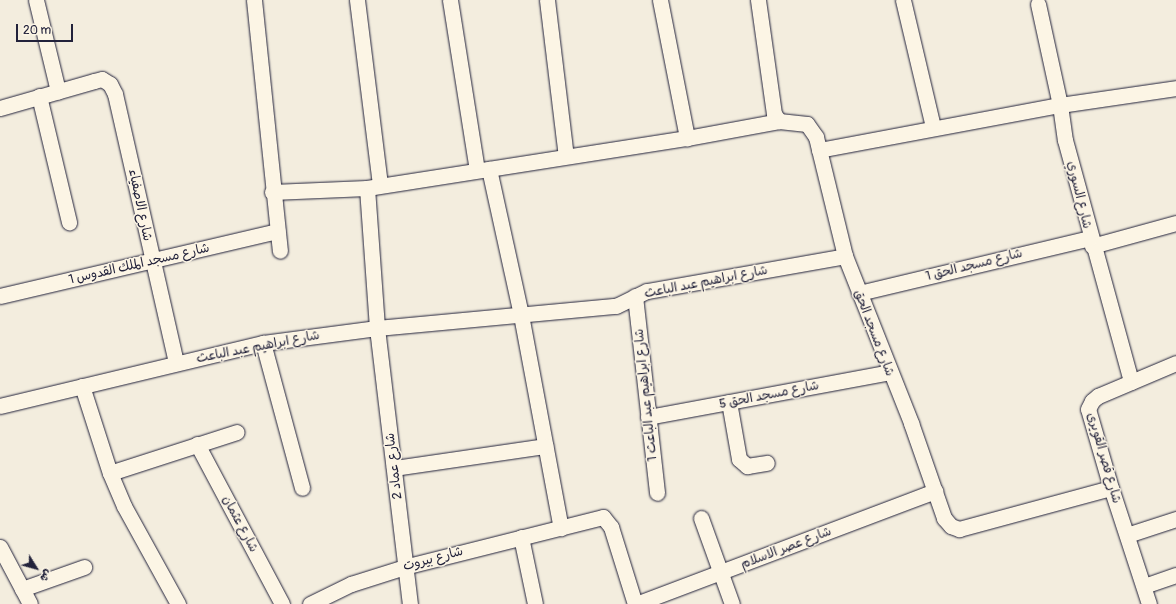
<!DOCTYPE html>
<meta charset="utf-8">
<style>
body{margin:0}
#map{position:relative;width:1176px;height:604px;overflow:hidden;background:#f3edde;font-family:Pangolin,"Playpen Sans Arabic",sans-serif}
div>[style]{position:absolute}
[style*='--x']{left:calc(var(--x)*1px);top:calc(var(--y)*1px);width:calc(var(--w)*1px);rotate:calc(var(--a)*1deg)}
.roads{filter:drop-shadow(0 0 1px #22223b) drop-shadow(0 0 1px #22223b)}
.street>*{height:15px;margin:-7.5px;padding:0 7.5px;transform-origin:7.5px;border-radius:7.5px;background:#fcf5e5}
span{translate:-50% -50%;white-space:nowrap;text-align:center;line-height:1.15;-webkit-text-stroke:3px #fcf5e5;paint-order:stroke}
.street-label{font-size:13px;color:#22223b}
.north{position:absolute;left:16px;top:548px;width:40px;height:40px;-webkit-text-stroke:3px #fcf5e5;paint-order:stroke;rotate:127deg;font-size:11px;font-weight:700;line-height:16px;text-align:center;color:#22223b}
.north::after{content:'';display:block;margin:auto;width:14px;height:18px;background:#22223b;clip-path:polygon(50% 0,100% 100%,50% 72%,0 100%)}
.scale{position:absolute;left:16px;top:24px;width:57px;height:18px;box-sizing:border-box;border:2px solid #22223b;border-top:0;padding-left:5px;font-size:12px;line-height:14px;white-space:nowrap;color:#22223b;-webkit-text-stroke:3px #fcf5e5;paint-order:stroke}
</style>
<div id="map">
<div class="roads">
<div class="street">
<i style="--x:36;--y:0;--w:94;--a:76.4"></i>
<i style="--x:254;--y:0;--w:252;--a:84.1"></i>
<i style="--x:357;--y:0;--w:186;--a:82.9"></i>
<i style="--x:450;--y:0;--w:172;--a:81"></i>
<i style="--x:547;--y:0;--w:157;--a:83.1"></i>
<i style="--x:660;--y:0;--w:141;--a:78.9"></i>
<i style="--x:758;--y:0;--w:115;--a:82"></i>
<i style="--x:774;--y:114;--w:9;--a:54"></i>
<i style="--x:779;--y:121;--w:28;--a:6"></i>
<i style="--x:807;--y:124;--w:16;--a:55"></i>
<i style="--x:816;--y:137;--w:122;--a:76.3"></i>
<i style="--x:845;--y:256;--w:180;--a:68.4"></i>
<i style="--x:911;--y:423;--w:101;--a:70.8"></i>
<i style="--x:944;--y:518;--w:11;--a:49"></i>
<i style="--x:951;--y:526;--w:9;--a:21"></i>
<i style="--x:959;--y:529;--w:157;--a:-15.1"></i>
<i style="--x:903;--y:0;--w:130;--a:76.7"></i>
<i style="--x:1038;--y:4;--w:103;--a:77.7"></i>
<i style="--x:1060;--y:105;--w:35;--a:82"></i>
<i style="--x:1065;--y:140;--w:251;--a:74.7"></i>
<i style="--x:39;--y:96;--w:130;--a:76.6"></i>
<i style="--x:0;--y:108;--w:98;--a:-16"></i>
<i style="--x:94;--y:81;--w:8;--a:-14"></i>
<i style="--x:102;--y:79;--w:9;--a:32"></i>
<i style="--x:110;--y:84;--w:11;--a:63"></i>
<i style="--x:115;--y:94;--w:276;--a:77.2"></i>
<i style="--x:819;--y:150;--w:245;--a:-10.6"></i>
<i style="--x:1060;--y:105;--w:117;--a:-8.3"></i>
<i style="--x:489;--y:169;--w:149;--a:77.6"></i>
<i style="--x:521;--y:315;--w:217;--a:79.4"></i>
<i style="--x:367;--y:188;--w:140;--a:85.9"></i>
<i style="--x:377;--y:328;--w:278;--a:83.2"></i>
<i style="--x:272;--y:192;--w:95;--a:-2.4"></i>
<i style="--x:367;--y:188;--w:324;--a:-8.9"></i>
<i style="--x:687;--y:138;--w:94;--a:-10.5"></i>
<i style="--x:1092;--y:246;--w:87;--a:-15.3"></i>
<i style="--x:859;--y:293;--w:237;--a:-13.4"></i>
<i style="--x:0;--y:296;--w:285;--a:-13.2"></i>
<i style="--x:635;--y:296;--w:198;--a:83.6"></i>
<i style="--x:263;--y:343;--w:150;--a:74.9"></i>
<i style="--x:82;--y:386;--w:91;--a:72.2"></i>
<i style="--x:110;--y:473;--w:36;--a:67"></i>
<i style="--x:124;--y:506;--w:112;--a:61.1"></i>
<i style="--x:729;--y:402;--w:58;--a:80"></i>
<i style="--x:739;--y:459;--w:11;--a:41"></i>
<i style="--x:747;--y:466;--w:20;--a:-9"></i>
<i style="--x:0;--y:406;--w:270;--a:-13.5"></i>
<i style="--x:263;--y:343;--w:115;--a:-7.5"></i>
<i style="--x:377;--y:328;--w:240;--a:-5.3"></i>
<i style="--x:616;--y:306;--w:34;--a:-26"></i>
<i style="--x:647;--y:291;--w:201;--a:-10"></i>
<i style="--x:648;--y:417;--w:246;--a:-10.5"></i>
<i style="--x:197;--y:444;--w:181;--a:62"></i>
<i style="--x:394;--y:468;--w:153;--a:-8.3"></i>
<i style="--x:110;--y:473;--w:133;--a:-17.9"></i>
<i style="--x:701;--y:518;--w:91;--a:70.2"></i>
<i style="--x:1127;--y:535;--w:52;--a:-18.1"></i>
<i style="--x:521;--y:537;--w:68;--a:78.2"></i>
<i style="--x:0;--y:547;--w:64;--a:62.2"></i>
<i style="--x:1144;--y:586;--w:34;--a:-19"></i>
<i style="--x:22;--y:589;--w:66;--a:-19.5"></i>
<i style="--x:310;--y:604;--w:46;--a:-26"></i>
<i style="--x:351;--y:584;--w:60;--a:-17.5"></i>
<i style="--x:408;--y:566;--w:201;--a:-14.1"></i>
<i style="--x:603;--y:517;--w:13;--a:51"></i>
<i style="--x:611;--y:527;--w:81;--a:72.7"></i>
<i style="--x:636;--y:604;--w:320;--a:-20.7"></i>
<i style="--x:1149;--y:604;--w:122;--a:-108.1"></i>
<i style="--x:1111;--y:488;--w:82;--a:-106.2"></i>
<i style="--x:1088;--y:409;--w:9;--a:-63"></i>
<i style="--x:1092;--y:401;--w:8;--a:-40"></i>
<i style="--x:1098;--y:396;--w:85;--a:-22.9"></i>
</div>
</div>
<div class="street-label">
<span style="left:1079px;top:195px;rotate:76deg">شارع السوري</span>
<span style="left:140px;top:205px;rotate:78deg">شارع الاصفياء</span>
<span style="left:139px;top:264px;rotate:-13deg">شارع مسجد الملك القدوس 1</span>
<span style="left:974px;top:265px;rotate:-14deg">شارع مسجد الحق 1</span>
<span style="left:706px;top:282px;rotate:-11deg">شارع ابراهيم عبد الباعث</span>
<span style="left:874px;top:333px;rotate:69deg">شارع مسجد الحق</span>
<span style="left:258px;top:347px;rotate:-11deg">شارع ابراهيم عبد الباعث</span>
<span style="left:646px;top:395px;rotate:-96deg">شارع ابراهيم عبد الباعث 1</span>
<span style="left:769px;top:395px;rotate:-11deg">شارع مسجد الحق 5</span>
<span style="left:1104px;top:458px;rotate:74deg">شارع قصر القويرى</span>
<span style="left:394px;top:466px;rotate:-97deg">شارع عماد 2</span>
<span style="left:240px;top:524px;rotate:62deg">شارع عثمان</span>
<span style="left:786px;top:548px;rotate:-21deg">شارع عصر الاسلام</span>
<span style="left:433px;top:559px;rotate:-15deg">شارع بيروت</span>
</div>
<div class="north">ش</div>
<div class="scale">20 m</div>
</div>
